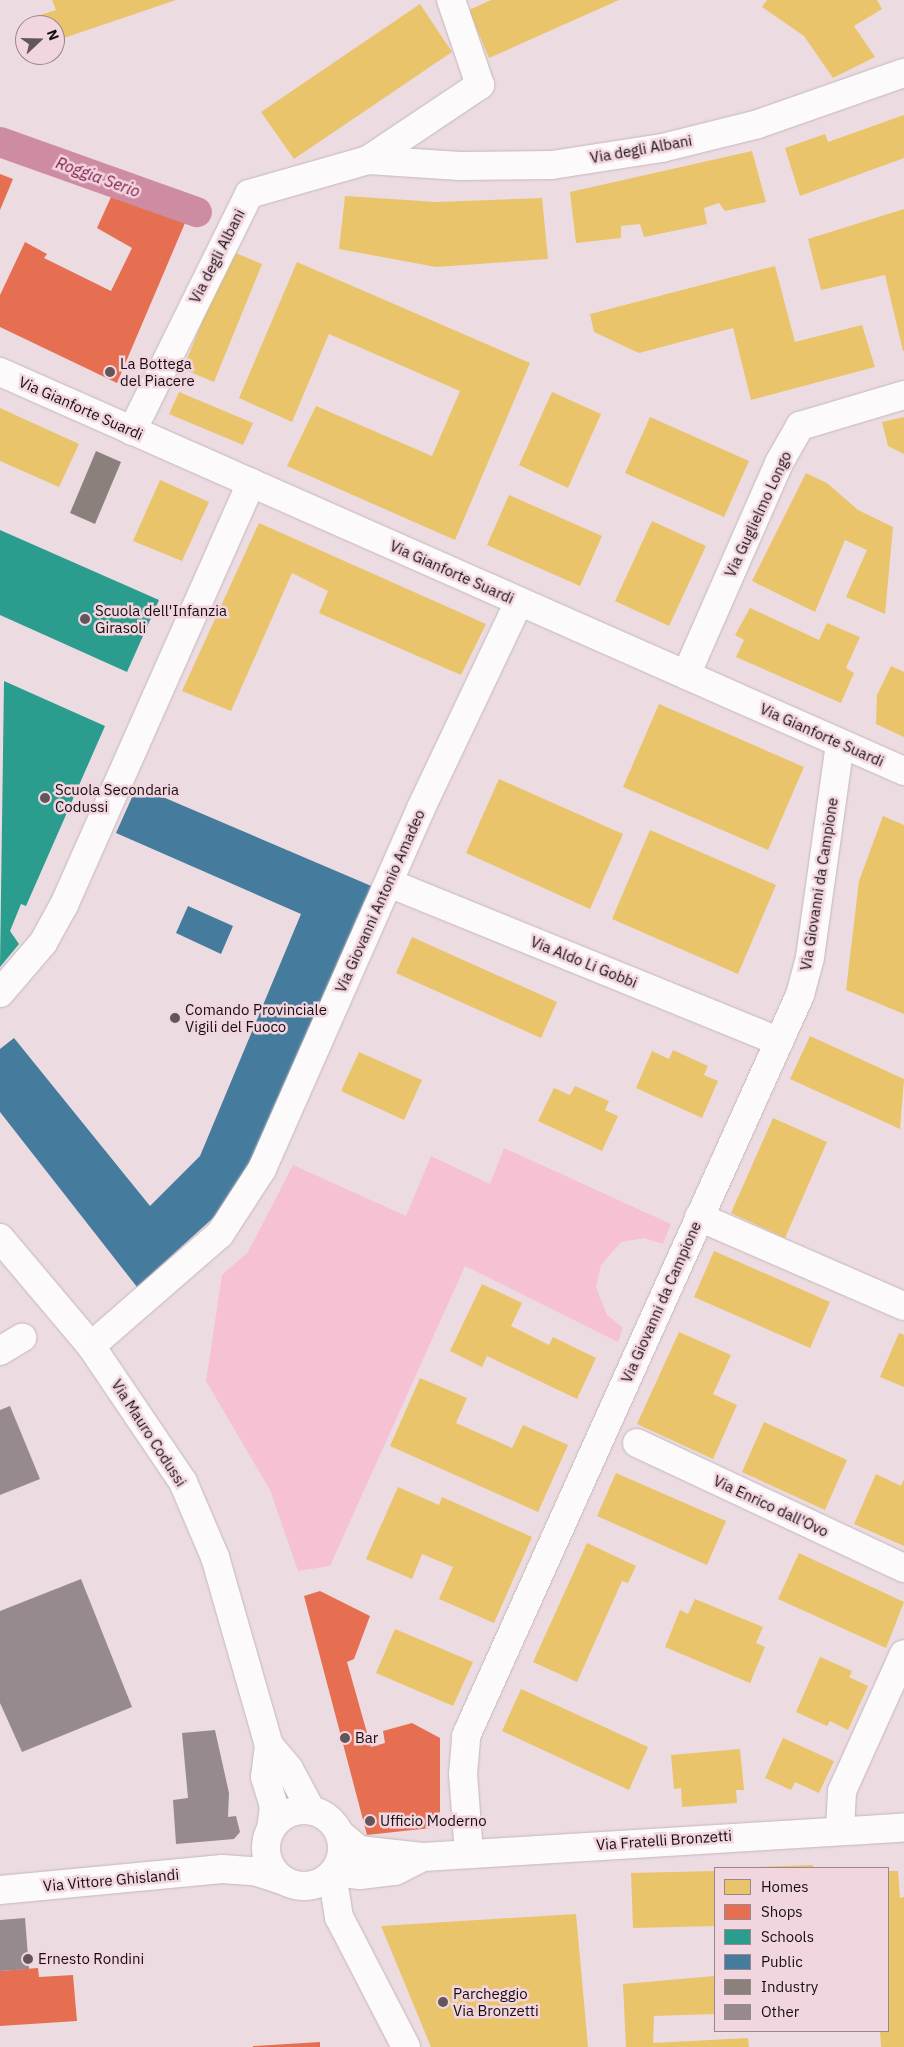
<!DOCTYPE html>
<style>
body{margin:0}
#map{position:relative;width:904px;height:2047px;overflow:hidden;background:#ecdce1;font-family:"IBM Plex Sans",sans-serif}
div>[style]{position:absolute}
[style*='--x']{left:calc(var(--x)*1px);top:calc(var(--y)*1px);width:calc(var(--w)*1px);rotate:calc(var(--a)*1deg)}
.green>*{inset:0;background:#f6c1d3}
.homes>*{inset:0;background:#e9c46a}
.shops>*{inset:0;background:#e76f51}
.schools>*{inset:0;background:#2a9d8f}
.public>*{inset:0;background:#457b9d}
.industry>*{inset:0;background:#8a817c}
.canal>*{height:30px;margin:-15px;padding:0 15px;transform-origin:15px;border-radius:15px;background:#ce8ca3}
.building>*{inset:0;background:#968a8e}
.roads{filter:drop-shadow(0 0 1px #c4b7bb) drop-shadow(0 0 1px #c4b7bb)}
.minor>*{height:28px;margin:-14px;padding:0 14px;transform-origin:14px;border-radius:14px;background:#fcfafa}
.minor>.ring{margin:-14px;padding:0;box-sizing:content-box;background:none;border:28px solid #fcfafa;border-radius:50%}
.dots>*{width:14px;height:14px;translate:-50% -50%;box-sizing:border-box;border:2px solid #f2d6df;border-radius:50%}
span{translate:-50% -50%;white-space:nowrap;text-align:center;line-height:1.15;-webkit-text-stroke:5px #f2d6df;paint-order:stroke}
.street-label{font-size:15px;color:#170e11}
.poi-label{font-size:15px;color:#170e11}
.left{translate:0 -50%;text-align:left}
.water-label{font-size:16px;color:#7e1347;font-style:italic}
.legend{position:absolute;left:714px;top:1867px;width:175px;height:165px;box-sizing:border-box;background:#f2d6df;border:1px solid #9a868d;margin:0;padding:6px 9px;list-style:none;font-size:15px;color:#170e11}
.legend li{display:flex;align-items:center;gap:10px;height:25px}
.legend b{width:25px;border:1px solid #9a868d}
.north{position:absolute;left:15px;top:15px;width:50px;height:50px;box-sizing:border-box;background:#f2d6df;border:1px solid #9a868d;border-radius:50%;rotate:69deg;font-size:14px;font-weight:700;line-height:20px;text-align:center;color:#170e11}
.north::after{content:'';display:block;margin:auto;width:18px;height:22px;background:#62565a;clip-path:polygon(50% 0,100% 100%,50% 72%,0 100%)}
</style>
<div id="map">
<div class="green">
<i style="clip-path:polygon(504px 1148px,671px 1224px,663px 1244px,644px 1238px,621px 1242px,601px 1265px,596px 1287px,607px 1315px,623px 1328px,618px 1342px,465px 1266px,330px 1566px,298px 1571px,270px 1490px,206px 1381px,222px 1275px,248px 1252px,293px 1165px,406px 1216px,431px 1156px,490px 1184px)"></i>
</div>
<div class="homes">
<i style="clip-path:polygon(52px 0,176px 0,55px 41px,55px 25px,40px 25px,37px 16px,56px 10px)"></i>
<i style="clip-path:polygon(491px 0,619px 0,489px 58px,469px 10px)"></i>
<i style="clip-path:polygon(767px 0,877px 0,882px 9px,854px 26px,875px 57px,833px 78px,804px 36px,762px 7px)"></i>
<i style="clip-path:polygon(420px 4px,452px 52px,294px 159px,261px 112px)"></i>
<i style="clip-path:polygon(904px 115px,904px 158px,800px 196px,785px 148px,825px 134px,828px 142px)"></i>
<i style="clip-path:polygon(752px 151px,766px 202px,725px 211px,719px 203px,704px 208px,707px 224px,644px 237px,640px 224px,621px 226px,621px 238px,576px 243px,570px 192px)"></i>
<i style="clip-path:polygon(345px 196px,437px 202px,542px 198px,548px 259px,436px 267px,339px 249px)"></i>
<i style="clip-path:polygon(904px 209px,904px 351px,903px 351px,885px 275px,821px 290px,808px 239px)"></i>
<i style="clip-path:polygon(231px 251px,262px 264px,214px 382px,183px 369px)"></i>
<i style="clip-path:polygon(297px 262px,530px 363px,455px 540px,287px 466px,316px 406px,432px 456px,460px 391px,329px 334px,292px 422px,239px 398px)"></i>
<i style="clip-path:polygon(775px 266px,795px 342px,862px 325px,875px 367px,751px 400px,733px 328px,639px 353px,594px 332px,590px 314px)"></i>
<i style="clip-path:polygon(179px 392px,253px 423px,243px 445px,169px 414px)"></i>
<i style="clip-path:polygon(552px 392px,601px 414px,568px 488px,519px 465px)"></i>
<i style="clip-path:polygon(0 408px,79px 444px,59px 487px,0 461px)"></i>
<i style="clip-path:polygon(650px 417px,749px 461px,724px 517px,625px 473px)"></i>
<i style="clip-path:polygon(904px 417px,904px 454px,888px 446px,882px 422px)"></i>
<i style="clip-path:polygon(806px 473px,827px 483px,858px 510px,893px 527px,885px 614px,846px 597px,867px 550px,845px 540px,815px 612px,752px 581px)"></i>
<i style="clip-path:polygon(160px 480px,209px 502px,182px 561px,133px 541px)"></i>
<i style="clip-path:polygon(509px 495px,602px 536px,580px 586px,487px 545px)"></i>
<i style="clip-path:polygon(652px 521px,706px 546px,669px 626px,615px 601px)"></i>
<i style="clip-path:polygon(259px 523px,486px 624px,461px 675px,319px 613px,328px 591px,292px 573px,231px 711px,182px 691px)"></i>
<i style="clip-path:polygon(750px 608px,819px 640px,827px 623px,860px 637px,846px 668px,854px 673px,841px 703px,736px 657px,744px 640px,735px 635px)"></i>
<i style="clip-path:polygon(891px 666px,904px 672px,904px 737px,876px 724px,877px 695px)"></i>
<i style="clip-path:polygon(659px 704px,804px 767px,768px 850px,623px 787px)"></i>
<i style="clip-path:polygon(499px 779px,623px 834px,590px 909px,466px 853px)"></i>
<i style="clip-path:polygon(883px 816px,904px 825px,904px 1014px,846px 990px,859px 881px)"></i>
<i style="clip-path:polygon(650px 830px,776px 885px,738px 974px,612px 919px)"></i>
<i style="clip-path:polygon(412px 937px,557px 1002px,541px 1038px,396px 973px)"></i>
<i style="clip-path:polygon(810px 1036px,904px 1079px,900px 1129px,790px 1079px)"></i>
<i style="clip-path:polygon(673px 1050px,708px 1066px,704px 1075px,718px 1081px,702px 1118px,636px 1088px,652px 1051px,669px 1059px)"></i>
<i style="clip-path:polygon(359px 1052px,422px 1080px,404px 1120px,341px 1091px)"></i>
<i style="clip-path:polygon(575px 1086px,609px 1101px,605px 1110px,618px 1116px,602px 1151px,538px 1121px,554px 1088px,570px 1095px)"></i>
<i style="clip-path:polygon(773px 1118px,827px 1142px,785px 1238px,731px 1213px)"></i>
<i style="clip-path:polygon(714px 1251px,830px 1302px,810px 1348px,694px 1297px)"></i>
<i style="clip-path:polygon(482px 1284px,522px 1303px,511px 1326px,549px 1345px,553px 1337px,596px 1358px,577px 1399px,487px 1356px,482px 1367px,450px 1351px)"></i>
<i style="clip-path:polygon(679px 1332px,731px 1355px,713px 1394px,737px 1405px,713px 1459px,637px 1424px)"></i>
<i style="clip-path:polygon(899px 1333px,904px 1335px,904px 1387px,880px 1377px)"></i>
<i style="clip-path:polygon(420px 1378px,467px 1398px,456px 1423px,512px 1448px,523px 1425px,568px 1445px,538px 1512px,390px 1446px)"></i>
<i style="clip-path:polygon(764px 1422px,847px 1460px,825px 1510px,742px 1472px)"></i>
<i style="clip-path:polygon(616px 1473px,726px 1521px,707px 1565px,597px 1516px)"></i>
<i style="clip-path:polygon(876px 1474px,901px 1486px,904px 1479px,904px 1546px,854px 1524px)"></i>
<i style="clip-path:polygon(398px 1487px,439px 1505px,442px 1497px,532px 1537px,494px 1623px,439px 1599px,453px 1567px,422px 1554px,412px 1579px,366px 1559px)"></i>
<i style="clip-path:polygon(587px 1543px,636px 1566px,628px 1583px,622px 1581px,577px 1682px,533px 1662px)"></i>
<i style="clip-path:polygon(799px 1553px,904px 1602px,886px 1648px,778px 1599px)"></i>
<i style="clip-path:polygon(695px 1599px,763px 1627px,756px 1643px,765px 1647px,750px 1683px,665px 1647px,680px 1610px,688px 1614px)"></i>
<i style="clip-path:polygon(395px 1629px,473px 1662px,453px 1706px,376px 1673px)"></i>
<i style="clip-path:polygon(820px 1657px,852px 1671px,849px 1677px,868px 1686px,848px 1730px,830px 1721px,827px 1726px,796px 1712px)"></i>
<i style="clip-path:polygon(521px 1689px,648px 1747px,629px 1790px,502px 1731px)"></i>
<i style="clip-path:polygon(783px 1738px,834px 1761px,819px 1793px,795px 1782px,791px 1790px,765px 1778px)"></i>
<i style="clip-path:polygon(740px 1749px,744px 1790px,736px 1790px,737px 1803px,682px 1807px,681px 1788px,674px 1789px,671px 1755px)"></i>
<i style="clip-path:polygon(813px 1865px,813px 1868px,758px 1868px,758px 1867px)"></i>
<i style="clip-path:polygon(715px 1871px,715px 1926px,633px 1928px,631px 1873px)"></i>
<i style="clip-path:polygon(888px 1871px,898px 1871px,900px 1898px,904px 1897px,904px 2047px,881px 2047px,880px 2031px,888px 2031px)"></i>
<i style="clip-path:polygon(576px 1914px,588px 2047px,431px 2047px,381px 1926px)"></i>
<i style="clip-path:polygon(715px 1976px,715px 2014px,654px 2016px,653px 2043px,748px 2038px,749px 2047px,626px 2047px,623px 1984px)"></i>
</div>
<div class="shops">
<i style="clip-path:polygon(0 174px,13px 179px,0 210px)"></i>
<i style="clip-path:polygon(111px 197px,185px 223px,117px 383px,0 327px,0 295px,25px 242px,47px 254px,44px 258px,111px 291px,132px 248px,97px 228px)"></i>
<i style="clip-path:polygon(320px 1591px,370px 1616px,354px 1659px,347px 1662px,371px 1747px,385px 1743px,383px 1731px,412px 1723px,440px 1738px,440px 1827px,367px 1835px,304px 1596px)"></i>
<i style="clip-path:polygon(38px 1968px,39px 1977px,73px 1975px,77px 2021px,0 2026px,0 1971px)"></i>
<i style="clip-path:polygon(320px 2042px,320px 2047px,253px 2047px,253px 2046px)"></i>
</div>
<div class="schools">
<i style="clip-path:polygon(0 530px,159px 600px,127px 672px,0 615px)"></i>
<i style="clip-path:polygon(4px 681px,105px 726px,26px 906px,21px 904px,10px 931px,19px 944px,0 967px)"></i>
</div>
<div class="public">
<i style="clip-path:polygon(137px 786px,376px 888px,234px 1199px,137px 1287px,0 1112px,0 1049px,14px 1038px,150px 1206px,200px 1156px,301px 914px,116px 833px)"></i>
<i style="clip-path:polygon(188px 906px,233px 926px,221px 954px,176px 933px)"></i>
</div>
<div class="industry">
<i style="clip-path:polygon(96px 451px,121px 462px,95px 524px,70px 513px)"></i>
</div>
<div class="canal">
<i style="--x:0;--y:142;--w:209;--a:19.6"></i>
</div>
<div class="building">
<i style="clip-path:polygon(10px 1406px,40px 1479px,0 1495px,0 1410px)"></i>
<i style="clip-path:polygon(81px 1579px,132px 1707px,22px 1752px,0 1703px,0 1611px)"></i>
<i style="clip-path:polygon(215px 1730px,229px 1793px,228px 1817px,236px 1816px,240px 1832px,234px 1839px,176px 1844px,173px 1800px,188px 1798px,182px 1733px)"></i>
<i style="clip-path:polygon(25px 1918px,29px 1969px,0 1971px,0 1920px)"></i>
</div>
<div class="roads">
<div class="minor">
<i style="--x:368;--y:160;--w:135;--a:-33.8"></i>
<i style="--x:480;--y:85;--w:90;--a:-108.8"></i>
<i style="--x:0;--y:372;--w:988;--a:23.82"></i>
<i style="--x:132;--y:431;--w:264;--a:-63.7"></i>
<i style="--x:249;--y:194;--w:124;--a:-15.9"></i>
<i style="--x:368;--y:160;--w:92;--a:3.7"></i>
<i style="--x:460;--y:166;--w:92;--a:-0.6"></i>
<i style="--x:552;--y:165;--w:111;--a:-8.8"></i>
<i style="--x:662;--y:148;--w:99;--a:-14"></i>
<i style="--x:758;--y:124;--w:155;--a:-19.3"></i>
<i style="--x:686;--y:675;--w:232;--a:-66.3"></i>
<i style="--x:779;--y:463;--w:43;--a:-60.4"></i>
<i style="--x:800;--y:426;--w:109;--a:-16.6"></i>
<i style="--x:389;--y:883;--w:421;--a:22.1"></i>
<i style="--x:0;--y:993;--w:66;--a:-49.3"></i>
<i style="--x:43;--y:943;--w:43;--a:-61.1"></i>
<i style="--x:64;--y:905;--w:462;--a:-66.1"></i>
<i style="--x:699;--y:1217;--w:223;--a:23.5"></i>
<i style="--x:0;--y:1238;--w:141;--a:49.9"></i>
<i style="--x:91;--y:1346;--w:164;--a:55.9"></i>
<i style="--x:183;--y:1482;--w:82;--a:66.9"></i>
<i style="--x:215;--y:1557;--w:196;--a:74"></i>
<i style="--x:269;--y:1745;--w:32;--a:97"></i>
<i style="--x:265;--y:1777;--w:30;--a:73"></i>
<i style="--x:274;--y:1806;--w:23;--a:97"></i>
<i style="--x:91;--y:1346;--w:171;--a:-41"></i>
<i style="--x:220;--y:1234;--w:77;--a:-57.1"></i>
<i style="--x:262;--y:1169;--w:394;--a:-66.2"></i>
<i style="--x:421;--y:808;--w:228;--a:-64.6"></i>
<i style="--x:0;--y:1351;--w:26;--a:-31"></i>
<i style="--x:637;--y:1443;--w:295;--a:25.1"></i>
<i style="--x:269;--y:1745;--w:31;--a:50"></i>
<i style="--x:289;--y:1769;--w:47;--a:61.8"></i>
<i class="ring" style="left:266px;top:1810px;width:48px;height:48px"></i>
<i style="--x:840;--y:1830;--w:39;--a:-87"></i>
<i style="--x:842;--y:1791;--w:150;--a:-65.7"></i>
<i style="--x:340;--y:1834;--w:25;--a:40"></i>
<i style="--x:359;--y:1850;--w:64;--a:6.2"></i>
<i style="--x:423;--y:1857;--w:482;--a:-3.5"></i>
<i style="--x:469;--y:1853;--w:79;--a:-94.3"></i>
<i style="--x:463;--y:1774;--w:38;--a:-85"></i>
<i style="--x:466;--y:1736;--w:813;--a:-65.74"></i>
<i style="--x:800;--y:995;--w:39;--a:-75"></i>
<i style="--x:810;--y:957;--w:216;--a:-82"></i>
<i style="--x:334;--y:1872;--w:26;--a:7"></i>
<i style="--x:360;--y:1875;--w:35;--a:-7"></i>
<i style="--x:395;--y:1871;--w:31;--a:-27"></i>
<i style="--x:332;--y:1874;--w:44;--a:80.8"></i>
<i style="--x:339;--y:1917;--w:146;--a:62.7"></i>
<i style="--x:0;--y:1890;--w:223;--a:-5.4"></i>
<i style="--x:222;--y:1869;--w:32;--a:4"></i>
<i style="--x:254;--y:1871;--w:33;--a:18"></i>
</div>
</div>
<div class="dots">
<i style="left:110px;top:372px;background:#62565a"></i>
<i style="left:85px;top:619px;background:#62565a"></i>
<i style="left:45px;top:798px;background:#62565a"></i>
<i style="left:175px;top:1018px;background:#62565a"></i>
<i style="left:345px;top:1738px;background:#62565a"></i>
<i style="left:370px;top:1821px;background:#62565a"></i>
<i style="left:28px;top:1959px;background:#62565a"></i>
<i style="left:443px;top:2002px;background:#62565a"></i>
</div>
<div class="street-label">
<span style="left:641px;top:149px;rotate:-10deg">Via degli Albani</span>
<span style="left:217px;top:256px;rotate:-63deg">Via degli Albani</span>
<span style="left:81px;top:408px;rotate:24deg">Via Gianforte Suardi</span>
<span style="left:758px;top:514px;rotate:-65deg">Via Guglielmo Longo</span>
<span style="left:452px;top:572px;rotate:24deg">Via Gianforte Suardi</span>
<span style="left:822px;top:735px;rotate:24deg">Via Gianforte Suardi</span>
<span style="left:819px;top:884px;rotate:-81deg">Via Giovanni da Campione</span>
<span style="left:380px;top:901px;rotate:-66deg">Via Giovanni Antonio Amadeo</span>
<span style="left:584px;top:962px;rotate:22deg">Via Aldo Li Gobbi</span>
<span style="left:661px;top:1302px;rotate:-66deg">Via Giovanni da Campione</span>
<span style="left:149px;top:1433px;rotate:57deg">Via Mauro Codussi</span>
<span style="left:771px;top:1506px;rotate:25deg">Via Enrico dall'Ovo</span>
<span style="left:664px;top:1840px;rotate:-4deg">Via Fratelli Bronzetti</span>
<span style="left:111px;top:1880px;rotate:-5deg">Via Vittore Ghislandi</span>
</div>
<div class="poi-label">
<span class="left" style="left:120px;top:372px">La Bottega<br>del Piacere</span>
<span class="left" style="left:95px;top:619px">Scuola dell'Infanzia<br>Girasoli</span>
<span class="left" style="left:55px;top:798px">Scuola Secondaria<br>Codussi</span>
<span class="left" style="left:185px;top:1018px">Comando Provinciale<br>Vigili del Fuoco</span>
<span class="left" style="left:355px;top:1738px">Bar</span>
<span class="left" style="left:380px;top:1821px">Ufficio Moderno</span>
<span class="left" style="left:38px;top:1959px">Ernesto Rondini</span>
<span class="left" style="left:453px;top:2002px">Parcheggio<br>Via Bronzetti</span>
</div>
<div class="water-label">
<span style="left:98px;top:177px;rotate:20deg">Roggia Serio</span>
</div>
<ul class="legend">
<li><b style="height:14px;background:#e9c46a"></b>Homes</li>
<li><b style="height:14px;background:#e76f51"></b>Shops</li>
<li><b style="height:14px;background:#2a9d8f"></b>Schools</li>
<li><b style="height:14px;background:#457b9d"></b>Public</li>
<li><b style="height:14px;background:#8a817c"></b>Industry</li>
<li><b style="height:14px;background:#968a8e"></b>Other</li>
</ul>
<div class="north">N</div>
</div>
